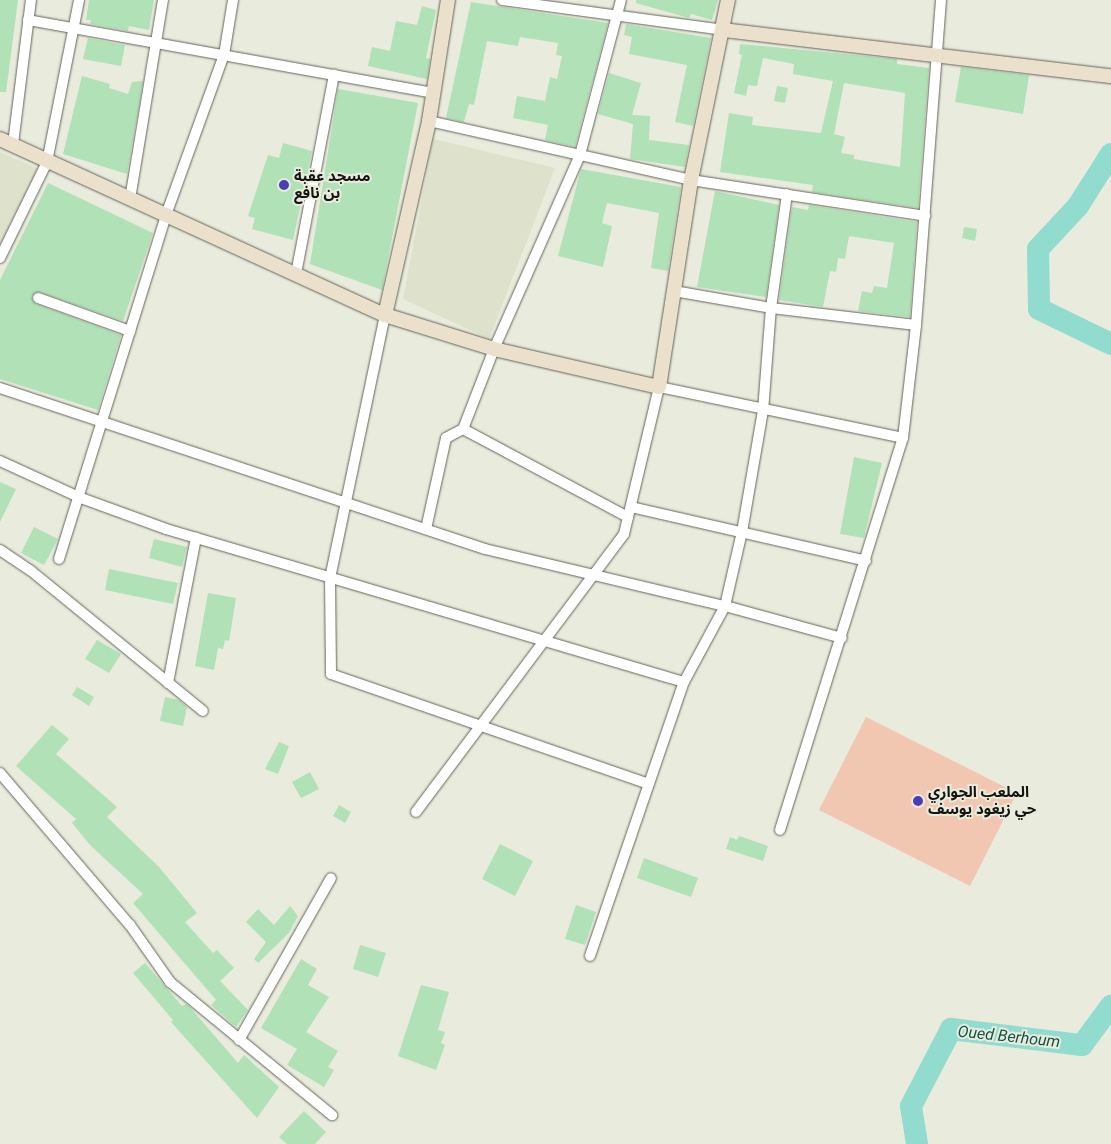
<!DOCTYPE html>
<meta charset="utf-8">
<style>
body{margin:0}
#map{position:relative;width:1111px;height:1144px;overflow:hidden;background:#e9ebdd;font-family:Roboto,"Noto Sans Arabic",sans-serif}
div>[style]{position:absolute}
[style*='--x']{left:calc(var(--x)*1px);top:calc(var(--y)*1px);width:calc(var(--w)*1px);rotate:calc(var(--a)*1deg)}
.built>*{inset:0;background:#dee1cb}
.green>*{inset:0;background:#f2c7b2}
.river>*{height:22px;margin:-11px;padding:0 11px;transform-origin:11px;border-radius:11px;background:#91dcce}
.building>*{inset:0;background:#b1e1b6}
.roads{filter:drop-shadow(0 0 1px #636558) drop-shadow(0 0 1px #636558)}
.street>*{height:10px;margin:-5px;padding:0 5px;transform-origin:5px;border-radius:5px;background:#fff}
.secondary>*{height:14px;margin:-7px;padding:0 7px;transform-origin:7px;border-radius:7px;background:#eae0cc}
.dots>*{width:14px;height:14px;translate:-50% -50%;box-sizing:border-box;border:2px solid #e9ebdd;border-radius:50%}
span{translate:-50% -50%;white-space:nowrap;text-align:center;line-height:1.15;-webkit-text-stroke:4px #e9ebdd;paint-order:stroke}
.poi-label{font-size:15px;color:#141510;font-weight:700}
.left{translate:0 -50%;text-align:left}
.water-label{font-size:16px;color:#115249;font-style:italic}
</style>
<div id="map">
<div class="built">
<i style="clip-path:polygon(433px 139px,555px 168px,489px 339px,403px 299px)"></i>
<i style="clip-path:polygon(0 152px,38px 169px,0 244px)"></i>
</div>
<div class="green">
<i style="clip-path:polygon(866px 717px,1017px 793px,970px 886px,819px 810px)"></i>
</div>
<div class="river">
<i style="--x:1111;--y:154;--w:62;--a:122.4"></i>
<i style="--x:1078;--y:206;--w:59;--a:132.9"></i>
<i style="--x:1038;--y:249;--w:60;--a:89"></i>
<i style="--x:1039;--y:309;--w:80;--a:25.9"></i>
<i style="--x:917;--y:1144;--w:38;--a:-99"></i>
<i style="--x:911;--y:1106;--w:87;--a:-62.5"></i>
<i style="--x:951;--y:1029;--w:132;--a:7"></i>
<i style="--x:1082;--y:1045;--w:49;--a:-53.4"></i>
</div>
<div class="building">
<i style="clip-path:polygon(0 0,18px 0,6px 92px,0 92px)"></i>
<i style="clip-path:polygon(89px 0,154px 0,149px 30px,129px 26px,128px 31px,90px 24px,91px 20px,86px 20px)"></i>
<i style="clip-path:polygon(636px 0,718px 0,712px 20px,691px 14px,689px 18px,636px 3px)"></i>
<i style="clip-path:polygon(471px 2px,608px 23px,575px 147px,545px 140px,548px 125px,513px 118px,517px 96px,545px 101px,550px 77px,557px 79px,562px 56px,556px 55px,558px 43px,520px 37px,518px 46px,487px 41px,474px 105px,469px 104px,464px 122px,446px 118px)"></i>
<i style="clip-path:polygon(422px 6px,436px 10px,426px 58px,430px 59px,427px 79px,368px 66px,372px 47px,390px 51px,396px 21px,417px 25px)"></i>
<i style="clip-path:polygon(626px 24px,711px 38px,693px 126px,675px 122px,687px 65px,629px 54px,632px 37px,624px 35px)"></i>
<i style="clip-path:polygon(88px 38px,125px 45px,121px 66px,83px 59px)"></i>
<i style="clip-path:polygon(evenodd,740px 44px,897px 59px,897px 64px,929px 68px,918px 208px,812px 192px,813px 185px,720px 172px,729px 113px,753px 117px,752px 125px,821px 133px,833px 81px,793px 74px,794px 64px,763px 58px,757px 86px,748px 85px,746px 96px,734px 93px,742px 55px,739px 54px,740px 44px,844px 83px,905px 93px,900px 167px,854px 159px,854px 155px,841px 153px,845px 137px,834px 134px,844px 83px)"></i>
<i style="clip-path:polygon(961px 67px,1029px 75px,1023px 114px,955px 102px)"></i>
<i style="clip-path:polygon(609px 73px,641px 83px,632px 115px,650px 116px,649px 140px,689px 145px,685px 167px,630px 159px,633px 124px,598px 114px)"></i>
<i style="clip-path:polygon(82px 76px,110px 84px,109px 88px,128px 94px,132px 82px,143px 81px,127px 174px,63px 154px)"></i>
<i style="clip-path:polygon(777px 86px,788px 88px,785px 103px,774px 101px)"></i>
<i style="clip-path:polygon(338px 89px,418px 103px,382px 290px,310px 264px)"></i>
<i style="clip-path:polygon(283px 143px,312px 151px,293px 240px,252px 229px,255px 218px,248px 216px,268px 155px,279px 158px)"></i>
<i style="clip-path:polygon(581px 169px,681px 187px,668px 271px,651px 268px,659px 213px,607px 203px,602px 223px,612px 226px,603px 267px,558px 256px)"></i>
<i style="clip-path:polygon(48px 183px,153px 233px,123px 321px,40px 292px,31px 296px,36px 304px,121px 335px,98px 410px,0 379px,0 280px)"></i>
<i style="clip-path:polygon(715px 191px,779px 205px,766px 297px,697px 287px)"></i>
<i style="clip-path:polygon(809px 205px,917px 222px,910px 317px,858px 311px,862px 291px,872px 293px,874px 286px,887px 288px,894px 243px,849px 236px,845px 259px,838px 258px,836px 272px,830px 271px,823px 307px,779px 300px,792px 207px,808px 210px)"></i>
<i style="clip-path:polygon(964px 227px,977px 229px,975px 241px,962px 238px)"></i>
<i style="clip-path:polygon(854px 457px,882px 463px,864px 538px,840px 534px)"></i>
<i style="clip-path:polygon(0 482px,16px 489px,0 522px)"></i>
<i style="clip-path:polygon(34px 527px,58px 539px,44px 565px,21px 553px)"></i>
<i style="clip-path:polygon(154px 539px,187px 547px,182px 567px,149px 558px)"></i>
<i style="clip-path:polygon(109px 569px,178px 583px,173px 604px,105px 590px)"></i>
<i style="clip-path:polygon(208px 593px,236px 598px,229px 641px,225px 640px,223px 649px,218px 648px,214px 670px,195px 666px)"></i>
<i style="clip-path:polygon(97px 640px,121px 654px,109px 673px,85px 659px)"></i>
<i style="clip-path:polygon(77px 687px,94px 697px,89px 706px,72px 695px)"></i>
<i style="clip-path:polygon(165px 697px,179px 700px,187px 707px,183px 726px,160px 721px)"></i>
<i style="clip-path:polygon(52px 725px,69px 739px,56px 754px,117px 807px,107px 817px,159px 867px,197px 913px,185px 922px,213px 953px,217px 950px,234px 968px,220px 981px,248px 1010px,236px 1027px,211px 1005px,216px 1000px,133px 903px,143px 894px,91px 846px,72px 823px,76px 819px,16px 766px)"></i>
<i style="clip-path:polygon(279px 742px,289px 746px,278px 774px,265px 769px)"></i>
<i style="clip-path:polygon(310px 772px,319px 789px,301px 798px,292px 782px)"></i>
<i style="clip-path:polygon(339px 805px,351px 812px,345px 823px,333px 816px)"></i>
<i style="clip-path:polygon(739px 836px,768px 846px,763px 861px,726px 849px,730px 837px,737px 840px)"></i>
<i style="clip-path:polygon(500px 844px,533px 861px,515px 896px,482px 879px)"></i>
<i style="clip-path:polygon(644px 858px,698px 878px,691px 897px,637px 878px)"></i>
<i style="clip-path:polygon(576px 905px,596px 912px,585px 945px,565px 939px)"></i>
<i style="clip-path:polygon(290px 906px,298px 916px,289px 933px,258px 963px,254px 959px,266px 942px,246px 922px,258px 909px,274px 925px)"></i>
<i style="clip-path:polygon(360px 945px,386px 953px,378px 977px,353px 969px)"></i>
<i style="clip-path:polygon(301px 959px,317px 969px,308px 985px,329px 997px,306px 1032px,338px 1051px,328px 1067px,334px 1070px,324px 1087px,287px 1065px,297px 1049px,261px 1028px)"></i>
<i style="clip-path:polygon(145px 963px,182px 1006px,185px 1004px,189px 1006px,238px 1063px,244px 1055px,279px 1087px,257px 1118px,171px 1022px,173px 1020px,133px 973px)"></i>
<i style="clip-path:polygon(421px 985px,449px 992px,438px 1030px,445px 1032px,441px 1043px,445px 1045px,436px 1070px,398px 1056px)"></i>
<i style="clip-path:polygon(304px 1111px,326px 1132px,315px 1144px,287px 1144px,279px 1137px)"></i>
</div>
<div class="roads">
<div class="street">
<i style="--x:502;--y:0;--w:223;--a:7.7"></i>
<i style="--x:28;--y:20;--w:412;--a:10.2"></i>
<i style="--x:429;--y:121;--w:269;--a:12.7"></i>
<i style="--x:691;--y:180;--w:237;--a:8.7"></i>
<i style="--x:13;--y:144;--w:145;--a:-82.9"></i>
<i style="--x:130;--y:199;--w:202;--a:-80.6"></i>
<i style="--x:0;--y:258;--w:107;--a:-63.9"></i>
<i style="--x:47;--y:162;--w:165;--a:-78.8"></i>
<i style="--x:296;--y:274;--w:203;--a:-79.2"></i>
<i style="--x:674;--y:291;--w:98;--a:9.9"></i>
<i style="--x:771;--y:308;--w:146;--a:6.7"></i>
<i style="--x:38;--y:298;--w:98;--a:19.7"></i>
<i style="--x:385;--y:315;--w:269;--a:101.8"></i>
<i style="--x:330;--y:578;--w:96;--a:89.4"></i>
<i style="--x:331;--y:674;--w:336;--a:19.1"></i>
<i style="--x:0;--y:388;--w:511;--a:18.36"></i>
<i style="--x:485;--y:549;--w:247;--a:13.4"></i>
<i style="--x:725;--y:606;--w:121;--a:15.3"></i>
<i style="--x:463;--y:429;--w:187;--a:28.1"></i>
<i style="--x:0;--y:461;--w:89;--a:24.6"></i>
<i style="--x:81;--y:498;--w:90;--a:20"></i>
<i style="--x:166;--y:529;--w:540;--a:16.46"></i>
<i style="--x:631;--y:507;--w:241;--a:12.9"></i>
<i style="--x:426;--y:529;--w:93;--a:-77.6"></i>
<i style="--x:446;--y:438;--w:19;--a:-28"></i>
<i style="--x:463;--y:429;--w:86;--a:-68.8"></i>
<i style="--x:494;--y:349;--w:212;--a:-66.1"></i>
<i style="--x:580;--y:155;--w:160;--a:-75.2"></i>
<i style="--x:0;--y:550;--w:36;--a:34"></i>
<i style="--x:30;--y:570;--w:223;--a:39.2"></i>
<i style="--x:59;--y:559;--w:360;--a:-72.7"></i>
<i style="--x:166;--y:215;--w:170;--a:-70.1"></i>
<i style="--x:224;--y:55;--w:56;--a:-80.7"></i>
<i style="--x:168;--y:683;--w:148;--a:-79.1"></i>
<i style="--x:0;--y:773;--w:200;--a:49.5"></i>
<i style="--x:130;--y:925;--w:70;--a:54.9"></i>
<i style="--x:170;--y:982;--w:210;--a:39.4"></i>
<i style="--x:416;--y:812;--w:347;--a:-53.2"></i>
<i style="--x:624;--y:534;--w:151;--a:-76.6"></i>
<i style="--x:659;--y:387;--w:249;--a:11.8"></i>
<i style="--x:780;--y:830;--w:411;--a:-72.6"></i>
<i style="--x:903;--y:438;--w:114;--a:-83.4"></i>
<i style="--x:916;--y:325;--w:326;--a:-85.6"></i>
<i style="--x:590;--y:956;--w:290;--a:-71.1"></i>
<i style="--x:684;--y:682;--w:86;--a:-61.7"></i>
<i style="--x:725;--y:606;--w:76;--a:-77.1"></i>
<i style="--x:742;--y:532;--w:123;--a:-80.2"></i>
<i style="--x:763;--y:411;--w:103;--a:-85.6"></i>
<i style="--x:771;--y:308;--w:115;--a:-82"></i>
<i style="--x:239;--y:1040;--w:186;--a:-60.4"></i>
</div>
<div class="secondary">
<i style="--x:723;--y:30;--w:391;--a:6.8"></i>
<i style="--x:0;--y:139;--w:423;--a:24.6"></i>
<i style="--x:385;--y:315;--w:114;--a:17.3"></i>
<i style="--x:494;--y:349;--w:169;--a:13"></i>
<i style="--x:659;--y:387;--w:209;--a:-81.2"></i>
<i style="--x:691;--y:180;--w:184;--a:-78.4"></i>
<i style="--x:385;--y:315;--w:199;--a:-77.2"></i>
<i style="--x:429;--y:121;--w:122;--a:-81.1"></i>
</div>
</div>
<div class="dots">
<i style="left:284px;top:185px;background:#4d3db4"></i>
<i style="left:918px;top:801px;background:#4d3db4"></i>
</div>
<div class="poi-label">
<span class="left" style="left:294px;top:185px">مسجد عقبة<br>بن نافع</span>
<span class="left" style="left:928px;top:801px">الملعب الجواري<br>حي زيغود يوسف</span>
</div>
<div class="water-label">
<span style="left:1009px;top:1037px;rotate:6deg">Oued Berhoum</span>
</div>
</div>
